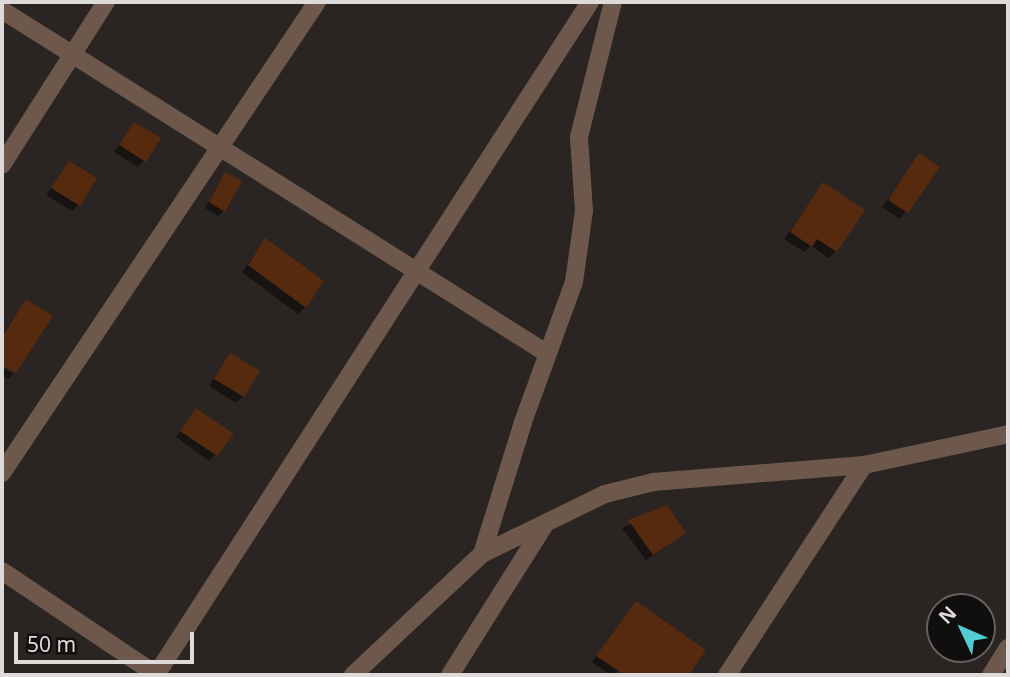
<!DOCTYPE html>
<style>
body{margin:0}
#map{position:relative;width:1010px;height:677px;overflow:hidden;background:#2a2523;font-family:"Noto Sans",sans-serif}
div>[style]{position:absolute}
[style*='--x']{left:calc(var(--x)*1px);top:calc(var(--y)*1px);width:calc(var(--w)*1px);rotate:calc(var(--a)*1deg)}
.shadow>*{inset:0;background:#0007}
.building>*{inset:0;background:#562a0f}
.minor>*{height:18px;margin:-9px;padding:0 9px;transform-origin:9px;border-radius:9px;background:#6d584b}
span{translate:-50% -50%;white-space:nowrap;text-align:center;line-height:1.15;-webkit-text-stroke:5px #110f0e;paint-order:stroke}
.frame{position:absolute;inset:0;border:4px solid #dedad9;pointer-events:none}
.north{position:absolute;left:926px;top:593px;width:70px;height:70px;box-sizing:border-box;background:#110f0e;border:2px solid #63605f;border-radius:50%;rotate:314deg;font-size:19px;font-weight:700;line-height:28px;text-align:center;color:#dedad9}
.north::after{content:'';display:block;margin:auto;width:24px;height:32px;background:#51ccd2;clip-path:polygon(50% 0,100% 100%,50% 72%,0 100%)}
.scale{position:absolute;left:14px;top:632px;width:180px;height:32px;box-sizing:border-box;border:4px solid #dedad9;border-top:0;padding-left:9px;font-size:21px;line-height:24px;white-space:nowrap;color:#dedad9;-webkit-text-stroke:5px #110f0e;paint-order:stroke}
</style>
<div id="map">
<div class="shadow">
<i style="clip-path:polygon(134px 124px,144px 160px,138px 167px,114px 152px)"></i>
<i style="clip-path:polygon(920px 156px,937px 167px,900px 219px,882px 207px)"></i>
<i style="clip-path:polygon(69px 163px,78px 205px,72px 211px,46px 195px)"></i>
<i style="clip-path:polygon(225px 174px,224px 211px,218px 216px,205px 208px)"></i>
<i style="clip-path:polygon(823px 184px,836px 251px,829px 258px,811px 246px,804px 252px,784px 239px)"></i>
<i style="clip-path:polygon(265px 240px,305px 307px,298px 314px,242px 272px)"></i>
<i style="clip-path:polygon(26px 301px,15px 371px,2px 362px,2px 335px)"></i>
<i style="clip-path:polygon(230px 355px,243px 396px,236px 403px,209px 386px)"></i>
<i style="clip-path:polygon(2px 367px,13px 374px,8px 379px,2px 375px)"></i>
<i style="clip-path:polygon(196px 410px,215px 455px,209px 461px,176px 437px)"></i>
<i style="clip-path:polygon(667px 507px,684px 533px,646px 560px,622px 528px)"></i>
<i style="clip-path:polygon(630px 609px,704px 650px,687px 675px,638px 675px,624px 666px,611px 675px,592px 662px)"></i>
</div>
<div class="building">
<i style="clip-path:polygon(134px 122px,161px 138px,146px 162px,119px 145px)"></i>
<i style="clip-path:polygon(919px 153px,940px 167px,908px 213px,888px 200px)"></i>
<i style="clip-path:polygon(69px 161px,97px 178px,80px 206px,51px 188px)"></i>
<i style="clip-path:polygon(225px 172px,242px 181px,225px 212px,209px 202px)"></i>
<i style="clip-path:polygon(823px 182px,865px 210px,837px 252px,817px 239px,812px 247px,790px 232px)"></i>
<i style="clip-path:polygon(265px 238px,324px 281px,306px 308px,248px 265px)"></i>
<i style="clip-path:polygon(26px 299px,53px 316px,16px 373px,2px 365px,2px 337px)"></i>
<i style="clip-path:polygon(230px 353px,260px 371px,244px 397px,214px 379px)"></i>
<i style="clip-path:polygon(196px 408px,234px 434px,217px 456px,180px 431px)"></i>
<i style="clip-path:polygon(667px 505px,686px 533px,653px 555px,628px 520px)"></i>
<i style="clip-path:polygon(636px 601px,706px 650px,689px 675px,625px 675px,596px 656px)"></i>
</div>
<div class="minor">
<i style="--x:2;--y:10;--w:645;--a:32.21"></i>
<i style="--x:2;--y:165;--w:193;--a:-57.5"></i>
<i style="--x:2;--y:473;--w:567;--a:-56.23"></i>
<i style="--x:482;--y:554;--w:138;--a:-72.7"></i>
<i style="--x:523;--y:422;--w:149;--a:-70"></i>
<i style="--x:574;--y:282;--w:72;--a:-82"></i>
<i style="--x:584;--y:211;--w:74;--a:-93.9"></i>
<i style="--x:579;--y:137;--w:139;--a:-75.9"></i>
<i style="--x:2;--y:571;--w:187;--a:33.9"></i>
<i style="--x:156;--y:675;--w:801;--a:-57.18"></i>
<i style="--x:353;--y:675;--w:177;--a:-43.2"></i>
<i style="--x:482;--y:554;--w:137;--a:-26"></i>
<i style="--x:605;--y:494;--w:49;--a:-14"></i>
<i style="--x:653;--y:482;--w:212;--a:-4.6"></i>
<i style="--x:864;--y:465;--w:147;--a:-12.1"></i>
<i style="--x:450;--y:675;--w:178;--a:-57.8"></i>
<i style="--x:727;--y:675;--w:251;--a:-56.9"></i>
<i style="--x:991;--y:675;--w:32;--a:-58"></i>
</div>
<div class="frame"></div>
<div class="north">N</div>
<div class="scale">50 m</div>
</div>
